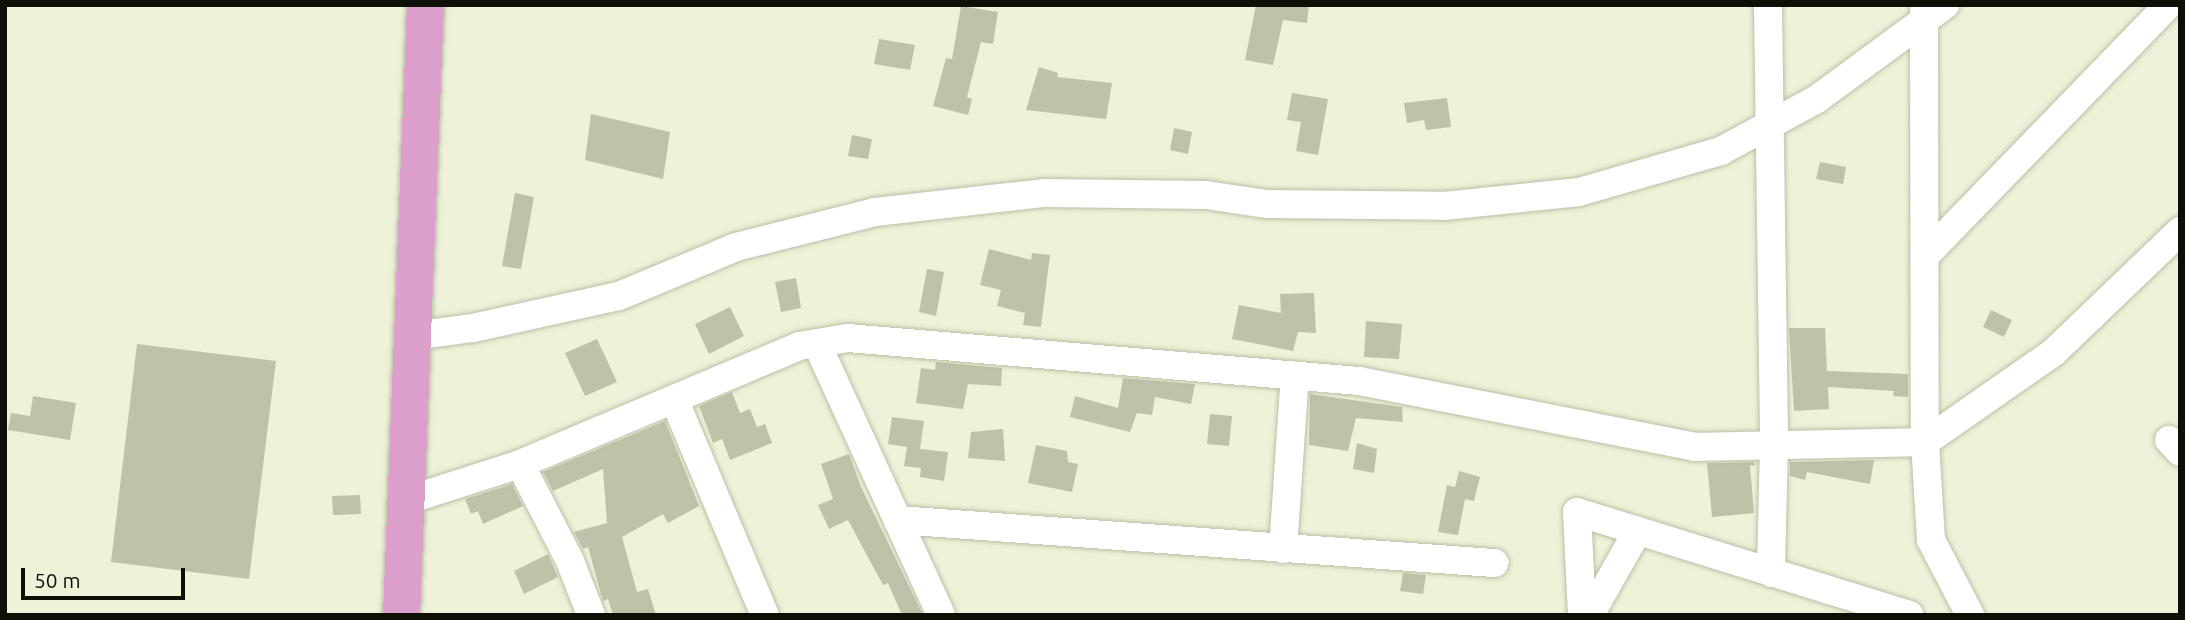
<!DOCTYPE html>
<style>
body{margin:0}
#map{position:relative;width:2185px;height:620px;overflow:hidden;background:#edf2d8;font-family:Ubuntu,sans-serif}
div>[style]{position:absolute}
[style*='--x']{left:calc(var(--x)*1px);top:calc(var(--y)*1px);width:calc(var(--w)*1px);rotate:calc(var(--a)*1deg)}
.building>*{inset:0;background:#bec2a9}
.roads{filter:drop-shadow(0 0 2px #bbbfa7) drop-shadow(0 0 2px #bbbfa7)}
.minor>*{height:28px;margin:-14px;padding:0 14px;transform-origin:14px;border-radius:14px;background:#fff}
.major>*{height:37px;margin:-18.5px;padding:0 18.5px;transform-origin:18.5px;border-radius:18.5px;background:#dd9fcb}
span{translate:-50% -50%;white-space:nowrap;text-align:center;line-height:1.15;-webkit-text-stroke:7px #edf2d8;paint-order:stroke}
.frame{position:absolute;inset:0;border:7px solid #0e1007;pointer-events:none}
.scale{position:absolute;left:21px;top:568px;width:164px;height:32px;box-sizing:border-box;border:4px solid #0e1007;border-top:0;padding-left:9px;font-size:21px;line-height:24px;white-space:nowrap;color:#0e1007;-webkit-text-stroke:5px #edf2d8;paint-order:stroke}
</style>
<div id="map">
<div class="building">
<i style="clip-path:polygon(1256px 5px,1309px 5px,1307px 23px,1283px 20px,1273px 65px,1245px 60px)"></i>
<i style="clip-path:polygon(961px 6px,998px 12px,993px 44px,981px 42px,967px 97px,972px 99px,968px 115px,933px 106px,946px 58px,952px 59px)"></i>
<i style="clip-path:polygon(879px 39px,915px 45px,910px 70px,874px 64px)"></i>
<i style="clip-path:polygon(1039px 67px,1058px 73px,1057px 77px,1112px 83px,1106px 119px,1026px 110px)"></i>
<i style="clip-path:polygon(1292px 93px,1328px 99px,1318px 155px,1296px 151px,1301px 122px,1287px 120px)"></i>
<i style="clip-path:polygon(1447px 98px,1451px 127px,1426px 130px,1424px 120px,1407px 123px,1404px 103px)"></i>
<i style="clip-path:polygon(591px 114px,670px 132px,663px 179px,585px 160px)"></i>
<i style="clip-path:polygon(1174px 128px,1192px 132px,1188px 154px,1170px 150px)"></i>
<i style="clip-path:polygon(852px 135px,872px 139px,868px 159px,848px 156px)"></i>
<i style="clip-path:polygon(1820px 162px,1846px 167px,1843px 184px,1816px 179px)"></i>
<i style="clip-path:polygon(515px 193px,534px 197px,521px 269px,502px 266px)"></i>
<i style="clip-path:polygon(989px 249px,1031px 260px,1032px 253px,1050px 255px,1041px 327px,1023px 325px,1025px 313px,997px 306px,1001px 290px,980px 285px)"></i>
<i style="clip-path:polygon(927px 269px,944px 272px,936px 316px,919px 312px)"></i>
<i style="clip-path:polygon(796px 278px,801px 308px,781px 312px,775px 282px)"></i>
<i style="clip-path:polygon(1314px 293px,1316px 333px,1298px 332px,1293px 351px,1232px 339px,1239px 305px,1281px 313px,1280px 294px)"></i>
<i style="clip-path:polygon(730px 307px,744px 336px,709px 354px,695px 324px)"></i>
<i style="clip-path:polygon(1991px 310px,2012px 320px,2004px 337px,1983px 327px)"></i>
<i style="clip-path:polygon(1366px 321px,1402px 324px,1399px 359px,1364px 357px)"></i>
<i style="clip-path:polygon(1789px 328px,1825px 328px,1827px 371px,1908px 374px,1908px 397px,1893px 396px,1894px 391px,1828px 387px,1829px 409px,1794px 411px)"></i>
<i style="clip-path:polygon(597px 339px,617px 382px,585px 396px,565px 353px)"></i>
<i style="clip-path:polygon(137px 344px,276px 361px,249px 579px,111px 562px)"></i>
<i style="clip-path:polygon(936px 362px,1002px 368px,1001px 386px,968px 384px,963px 409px,916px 403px,921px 368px,935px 370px)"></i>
<i style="clip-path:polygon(1123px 378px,1195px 384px,1191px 404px,1155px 397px,1152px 415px,1137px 413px,1130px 432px,1070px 417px,1075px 396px,1118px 408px)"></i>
<i style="clip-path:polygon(732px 392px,740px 413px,750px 409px,757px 427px,765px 424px,772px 443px,730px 460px,722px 439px,713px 443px,699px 406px)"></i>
<i style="clip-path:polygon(1310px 394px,1402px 407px,1403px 422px,1356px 418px,1348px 451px,1309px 445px)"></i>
<i style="clip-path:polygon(33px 396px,76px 403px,70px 440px,8px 430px,11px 413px,30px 416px)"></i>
<i style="clip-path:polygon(1210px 414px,1232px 416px,1229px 446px,1207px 444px)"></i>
<i style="clip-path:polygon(892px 417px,924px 421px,920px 449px,948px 452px,944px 481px,920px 477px,921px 468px,904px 466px,907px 447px,888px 444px)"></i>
<i style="clip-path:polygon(665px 421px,699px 506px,668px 523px,663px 514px,622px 537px,637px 592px,648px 589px,656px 615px,613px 615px,608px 599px,603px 601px,588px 547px,583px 549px,574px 532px,607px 523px,603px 469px,553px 491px,543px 472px)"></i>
<i style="clip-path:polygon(1003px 429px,1005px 461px,968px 458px,971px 432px)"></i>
<i style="clip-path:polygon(1357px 443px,1377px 449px,1374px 473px,1353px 469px)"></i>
<i style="clip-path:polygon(1036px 445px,1067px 451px,1068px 462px,1078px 464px,1072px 492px,1028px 483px)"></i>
<i style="clip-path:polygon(849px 454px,861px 487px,923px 615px,902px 615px,888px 583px,883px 585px,848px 520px,829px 529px,818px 505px,833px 499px,821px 464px)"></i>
<i style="clip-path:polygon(1874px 460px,1870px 484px,1807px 472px,1805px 480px,1790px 476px,1790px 462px)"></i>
<i style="clip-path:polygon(1754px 462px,1755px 466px,1750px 465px,1754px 513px,1712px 517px,1707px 463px)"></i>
<i style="clip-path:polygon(1459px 471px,1480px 477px,1474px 501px,1465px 499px,1458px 535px,1438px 532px,1447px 485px,1455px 487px)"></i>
<i style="clip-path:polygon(512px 484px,523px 506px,483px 524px,478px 511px,471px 514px,465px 499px)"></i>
<i style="clip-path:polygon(360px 495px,361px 514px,333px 515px,332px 496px)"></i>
<i style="clip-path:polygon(548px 554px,558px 577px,524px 594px,514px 571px)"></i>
<i style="clip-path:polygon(1403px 573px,1426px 575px,1423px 594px,1400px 591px)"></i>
</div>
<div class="roads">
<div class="minor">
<i style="--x:1768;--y:5;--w:441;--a:89.2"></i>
<i style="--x:1774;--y:446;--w:127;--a:91.4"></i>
<i style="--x:1924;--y:8;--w:434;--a:89.9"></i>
<i style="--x:1925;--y:442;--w:98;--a:86.5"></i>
<i style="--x:1931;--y:540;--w:85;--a:62.5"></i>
<i style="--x:1925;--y:256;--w:349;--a:-45.9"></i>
<i style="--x:412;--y:336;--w:62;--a:-7.5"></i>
<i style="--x:473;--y:328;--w:149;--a:-12.4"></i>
<i style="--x:619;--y:296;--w:127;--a:-22.7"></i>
<i style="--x:736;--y:247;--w:143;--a:-14.1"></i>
<i style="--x:875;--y:212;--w:171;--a:-6.4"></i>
<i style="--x:1045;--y:193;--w:161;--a:0.7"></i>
<i style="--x:1206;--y:195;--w:62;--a:8.4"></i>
<i style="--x:1267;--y:204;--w:177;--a:0.6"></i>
<i style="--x:1444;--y:206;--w:136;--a:-5.9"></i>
<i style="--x:1579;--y:192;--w:148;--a:-16.1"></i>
<i style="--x:1721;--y:151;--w:109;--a:-28.4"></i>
<i style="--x:1817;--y:99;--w:159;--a:-36.3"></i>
<i style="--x:817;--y:344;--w:298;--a:65.4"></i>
<i style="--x:674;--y:399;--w:234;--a:67.2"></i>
<i style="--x:2169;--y:440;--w:16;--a:47"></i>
<i style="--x:520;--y:464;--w:109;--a:62.7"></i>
<i style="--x:570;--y:561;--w:58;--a:68.7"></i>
<i style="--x:405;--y:501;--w:121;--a:-17.8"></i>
<i style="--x:520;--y:464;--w:303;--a:-22.9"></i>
<i style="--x:799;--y:346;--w:50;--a:-9.3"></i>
<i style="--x:848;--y:338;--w:513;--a:4.81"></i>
<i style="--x:1359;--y:381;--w:341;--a:11.1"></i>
<i style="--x:1694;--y:447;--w:231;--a:-1.2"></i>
<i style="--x:1925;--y:442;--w:157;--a:-34.9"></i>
<i style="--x:2054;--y:352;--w:175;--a:-43.8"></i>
<i style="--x:898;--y:520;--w:598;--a:4.13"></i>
<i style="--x:1283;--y:549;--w:174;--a:-86.1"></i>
<i style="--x:1582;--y:615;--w:103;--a:-92.8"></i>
<i style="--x:1577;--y:512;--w:348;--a:17.2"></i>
<i style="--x:1590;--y:615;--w:95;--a:-60.5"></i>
</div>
<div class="major">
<i style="--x:401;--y:615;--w:610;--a:-87.75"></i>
</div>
</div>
<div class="frame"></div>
<div class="scale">50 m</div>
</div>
